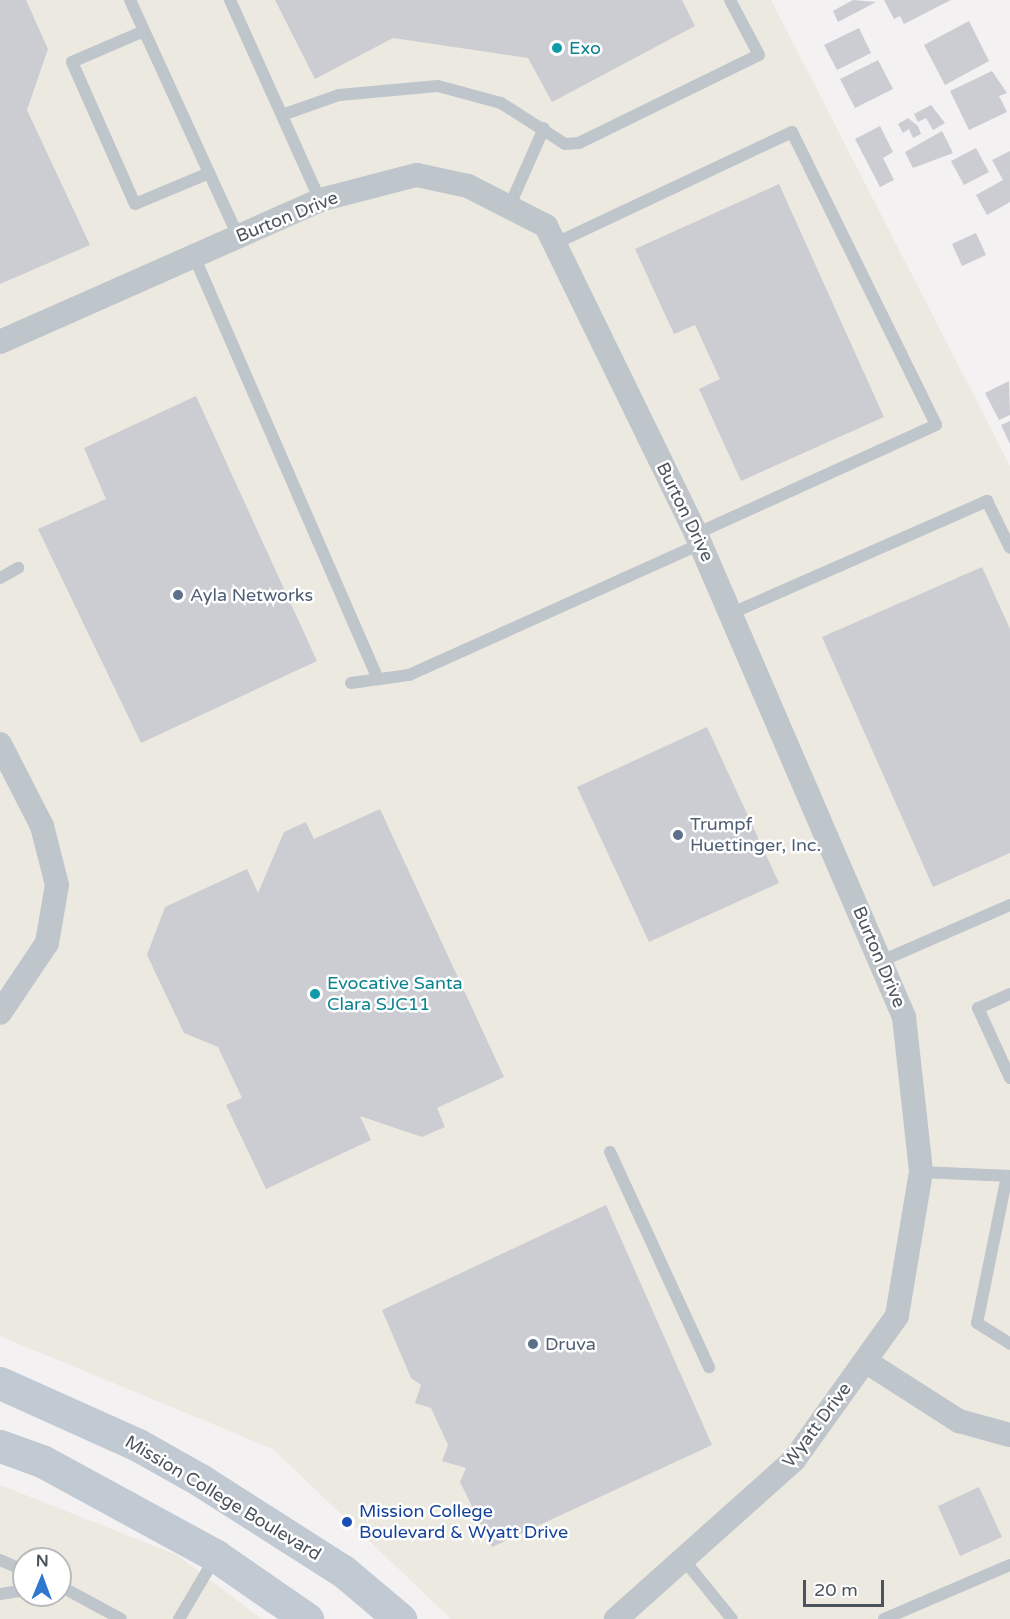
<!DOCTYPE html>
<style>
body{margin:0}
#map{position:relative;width:1010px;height:1619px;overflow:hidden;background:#f3f1f1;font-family:"Varela Round",sans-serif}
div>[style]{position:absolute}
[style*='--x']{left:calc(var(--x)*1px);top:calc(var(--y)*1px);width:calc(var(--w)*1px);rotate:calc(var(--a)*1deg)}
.commercial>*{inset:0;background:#ece9e1}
.building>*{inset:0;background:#cbcdd2}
.service>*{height:12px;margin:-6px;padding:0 6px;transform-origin:6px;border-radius:6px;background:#bec5cb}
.minor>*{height:24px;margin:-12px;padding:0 12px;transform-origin:12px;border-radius:12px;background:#bec5cb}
.secondary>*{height:33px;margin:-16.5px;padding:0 16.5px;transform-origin:16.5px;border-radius:16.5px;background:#c1c9d2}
.dots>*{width:16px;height:16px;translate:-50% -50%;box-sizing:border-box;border:3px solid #fff;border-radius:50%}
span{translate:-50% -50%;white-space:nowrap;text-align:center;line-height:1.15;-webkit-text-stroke:5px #fff;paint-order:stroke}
.culture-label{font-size:18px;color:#0d838f}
.left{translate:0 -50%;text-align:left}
.street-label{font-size:18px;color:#4b545c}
.service-label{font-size:18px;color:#4e5e75}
.transit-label{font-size:18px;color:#164399}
.north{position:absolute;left:12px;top:1547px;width:60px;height:60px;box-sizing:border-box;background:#fff;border:2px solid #b7bbbe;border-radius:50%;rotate:1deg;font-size:16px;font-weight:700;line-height:24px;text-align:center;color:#4b545c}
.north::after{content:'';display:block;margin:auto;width:21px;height:27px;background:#2f78ce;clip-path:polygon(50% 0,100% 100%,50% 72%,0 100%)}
.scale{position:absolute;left:803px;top:1580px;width:81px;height:27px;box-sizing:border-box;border:3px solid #4b545c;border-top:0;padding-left:8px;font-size:18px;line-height:21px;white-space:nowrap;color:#4b545c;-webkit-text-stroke:4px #fff;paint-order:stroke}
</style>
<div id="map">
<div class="commercial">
<i style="clip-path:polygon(0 0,771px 0,1010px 466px,1010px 1619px,451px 1619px,273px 1449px,0 1336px)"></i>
<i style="clip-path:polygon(evenodd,0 1485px,177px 1555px,262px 1619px,0 1619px,0 1485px,24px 1559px,60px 1559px,60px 1595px,24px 1595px,24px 1559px)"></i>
</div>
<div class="building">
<i style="clip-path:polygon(0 0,26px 0,48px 49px,27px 110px,90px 245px,0 284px)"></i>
<i style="clip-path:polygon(275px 0,682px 0,695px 26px,552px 102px,528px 58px,393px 38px,315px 79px)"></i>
<i style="clip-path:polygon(853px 0,876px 2px,838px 22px,833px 11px)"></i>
<i style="clip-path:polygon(884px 0,951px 0,904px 24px,900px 16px,894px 19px)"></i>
<i style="clip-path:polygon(969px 21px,989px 61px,945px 85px,924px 45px)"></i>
<i style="clip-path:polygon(859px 28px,871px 53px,837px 70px,824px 45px)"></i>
<i style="clip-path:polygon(878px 60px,893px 89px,855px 108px,840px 79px)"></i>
<i style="clip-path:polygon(992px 71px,1007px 93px,999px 96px,1007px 112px,969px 130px,950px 91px)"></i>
<i style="clip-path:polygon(931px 105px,945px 123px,933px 130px,926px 118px,918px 122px,914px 114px)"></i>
<i style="clip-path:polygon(908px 118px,918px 126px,921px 134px,913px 138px,909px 129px,903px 133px,898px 124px)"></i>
<i style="clip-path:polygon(880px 126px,893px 152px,883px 158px,894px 180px,880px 187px,855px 139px)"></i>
<i style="clip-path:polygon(942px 131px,953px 153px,913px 168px,905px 152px)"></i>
<i style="clip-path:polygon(976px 148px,989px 172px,964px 185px,951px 161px)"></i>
<i style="clip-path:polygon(1010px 151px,1010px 202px,987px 215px,976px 195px,1003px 180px,992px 160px)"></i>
<i style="clip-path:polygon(779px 184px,884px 417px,741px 481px,699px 389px,720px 379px,695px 325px,674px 334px,635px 249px)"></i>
<i style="clip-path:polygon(976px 233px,986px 255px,962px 266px,952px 244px)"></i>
<i style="clip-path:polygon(1009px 381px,1010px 415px,999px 420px,985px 393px)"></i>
<i style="clip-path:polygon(196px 396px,317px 661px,141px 743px,38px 529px,106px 499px,84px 448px)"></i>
<i style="clip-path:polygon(1010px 421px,1010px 444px,1001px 425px)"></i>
<i style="clip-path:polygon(982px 567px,1010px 629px,1010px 853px,933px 887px,822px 637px)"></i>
<i style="clip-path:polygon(707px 727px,779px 883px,649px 942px,577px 787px)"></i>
<i style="clip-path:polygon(380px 809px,504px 1077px,437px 1108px,445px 1127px,422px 1137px,360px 1116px,371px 1140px,266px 1189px,226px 1105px,242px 1098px,218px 1047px,184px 1033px,147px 955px,165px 907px,247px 869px,258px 893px,284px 832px,306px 822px,314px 839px)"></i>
<i style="clip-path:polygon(606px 1205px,712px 1445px,492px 1547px,460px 1482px,466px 1468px,442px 1461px,448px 1445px,431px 1408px,415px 1403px,421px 1385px,411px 1378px,382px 1310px)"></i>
<i style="clip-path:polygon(979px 1487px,1002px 1537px,960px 1556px,938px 1506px)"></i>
</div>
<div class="service">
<i style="--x:130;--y:0;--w:260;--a:65.4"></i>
<i style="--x:230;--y:0;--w:219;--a:65.8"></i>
<i style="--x:144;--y:31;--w:78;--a:156.7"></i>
<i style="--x:72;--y:62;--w:155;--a:66.1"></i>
<i style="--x:135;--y:204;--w:80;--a:-22.7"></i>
<i style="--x:282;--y:115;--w:60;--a:-19.3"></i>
<i style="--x:339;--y:95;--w:99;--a:-5.2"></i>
<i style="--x:438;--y:86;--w:65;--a:15.1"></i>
<i style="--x:501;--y:103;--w:76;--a:32.6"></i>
<i style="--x:565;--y:144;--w:14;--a:-4"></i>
<i style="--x:579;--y:143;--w:200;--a:-26.1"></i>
<i style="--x:759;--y:55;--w:62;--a:-117.8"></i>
<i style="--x:510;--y:205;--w:84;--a:-66.2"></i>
<i style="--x:554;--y:244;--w:263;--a:-25.2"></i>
<i style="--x:792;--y:132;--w:326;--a:63.8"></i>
<i style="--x:936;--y:425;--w:264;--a:155.6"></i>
<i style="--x:194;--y:256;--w:461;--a:66.5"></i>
<i style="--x:0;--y:578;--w:21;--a:-29"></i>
<i style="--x:732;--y:613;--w:279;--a:-23.7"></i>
<i style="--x:987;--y:501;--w:52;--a:63.9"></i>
<i style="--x:351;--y:683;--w:59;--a:-7.9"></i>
<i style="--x:409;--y:675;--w:320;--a:-24.2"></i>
<i style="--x:879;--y:962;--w:143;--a:-23.5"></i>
<i style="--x:1010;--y:994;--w:35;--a:156"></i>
<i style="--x:978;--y:1008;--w:77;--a:65.4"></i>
<i style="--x:610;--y:1152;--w:237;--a:65.3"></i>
<i style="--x:921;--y:1172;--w:89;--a:2.6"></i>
<i style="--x:1007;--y:1176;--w:150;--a:101.5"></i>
<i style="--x:977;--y:1323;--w:39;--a:32"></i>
<i style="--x:0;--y:1560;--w:26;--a:23"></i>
<i style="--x:684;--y:1560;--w:76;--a:50.9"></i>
<i style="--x:60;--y:1586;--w:69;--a:28.4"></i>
<i style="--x:0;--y:1594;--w:24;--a:-9"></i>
<i style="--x:179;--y:1619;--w:71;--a:-59.5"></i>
<i style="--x:884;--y:1619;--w:137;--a:-23.2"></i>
</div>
<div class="minor">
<i style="--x:0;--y:342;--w:350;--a:-23.9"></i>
<i style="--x:320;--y:200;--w:100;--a:-14.5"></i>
<i style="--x:417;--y:175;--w:52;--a:12.2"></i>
<i style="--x:468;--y:186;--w:88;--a:27.1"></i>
<i style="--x:546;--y:226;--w:343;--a:64"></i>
<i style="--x:696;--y:534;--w:526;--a:66.7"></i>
<i style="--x:904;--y:1017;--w:156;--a:83.7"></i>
<i style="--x:921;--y:1172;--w:146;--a:99.5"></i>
<i style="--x:897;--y:1316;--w:177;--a:125.6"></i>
<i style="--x:794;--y:1460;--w:239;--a:138.2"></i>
<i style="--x:0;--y:744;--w:92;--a:62.9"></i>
<i style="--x:42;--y:826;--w:61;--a:75.7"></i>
<i style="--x:57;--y:885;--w:59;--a:99.8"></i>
<i style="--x:47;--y:943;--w:84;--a:123.9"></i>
<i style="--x:865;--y:1361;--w:112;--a:32.6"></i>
<i style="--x:959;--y:1421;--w:53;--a:15.4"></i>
</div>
<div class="secondary">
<i style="--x:0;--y:1383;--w:151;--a:24.2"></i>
<i style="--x:138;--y:1445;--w:71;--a:29.4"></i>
<i style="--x:200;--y:1480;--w:169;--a:32.5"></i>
<i style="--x:343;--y:1571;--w:75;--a:40.1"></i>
<i style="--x:0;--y:1446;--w:45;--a:19.7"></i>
<i style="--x:42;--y:1461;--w:198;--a:28.6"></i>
<i style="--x:216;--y:1556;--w:111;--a:34.7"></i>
</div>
<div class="dots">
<i style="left:557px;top:48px;background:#0f9aa8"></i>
<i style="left:178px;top:595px;background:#5c6f8a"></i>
<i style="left:678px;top:835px;background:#5c6f8a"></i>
<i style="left:315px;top:994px;background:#0f9aa8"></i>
<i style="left:533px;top:1344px;background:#5c6f8a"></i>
<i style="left:347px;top:1522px;background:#1a4fb4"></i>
</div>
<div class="culture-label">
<span class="left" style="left:569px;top:48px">Exo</span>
<span class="left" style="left:327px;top:994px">Evocative Santa<br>Clara SJC11</span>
</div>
<div class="street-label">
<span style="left:287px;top:217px;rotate:-22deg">Burton Drive</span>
<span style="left:685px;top:512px;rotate:64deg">Burton Drive</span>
<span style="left:879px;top:957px;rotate:67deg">Burton Drive</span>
<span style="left:817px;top:1425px;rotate:-53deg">Wyatt Drive</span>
<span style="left:223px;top:1498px;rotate:31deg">Mission College Boulevard</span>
</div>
<div class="service-label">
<span class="left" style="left:190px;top:595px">Ayla Networks</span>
<span class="left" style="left:690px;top:835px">Trumpf<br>Huettinger, Inc.</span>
<span class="left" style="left:545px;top:1344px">Druva</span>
</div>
<div class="transit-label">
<span class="left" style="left:359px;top:1522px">Mission College<br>Boulevard &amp; Wyatt Drive</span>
</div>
<div class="north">N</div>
<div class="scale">20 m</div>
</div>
